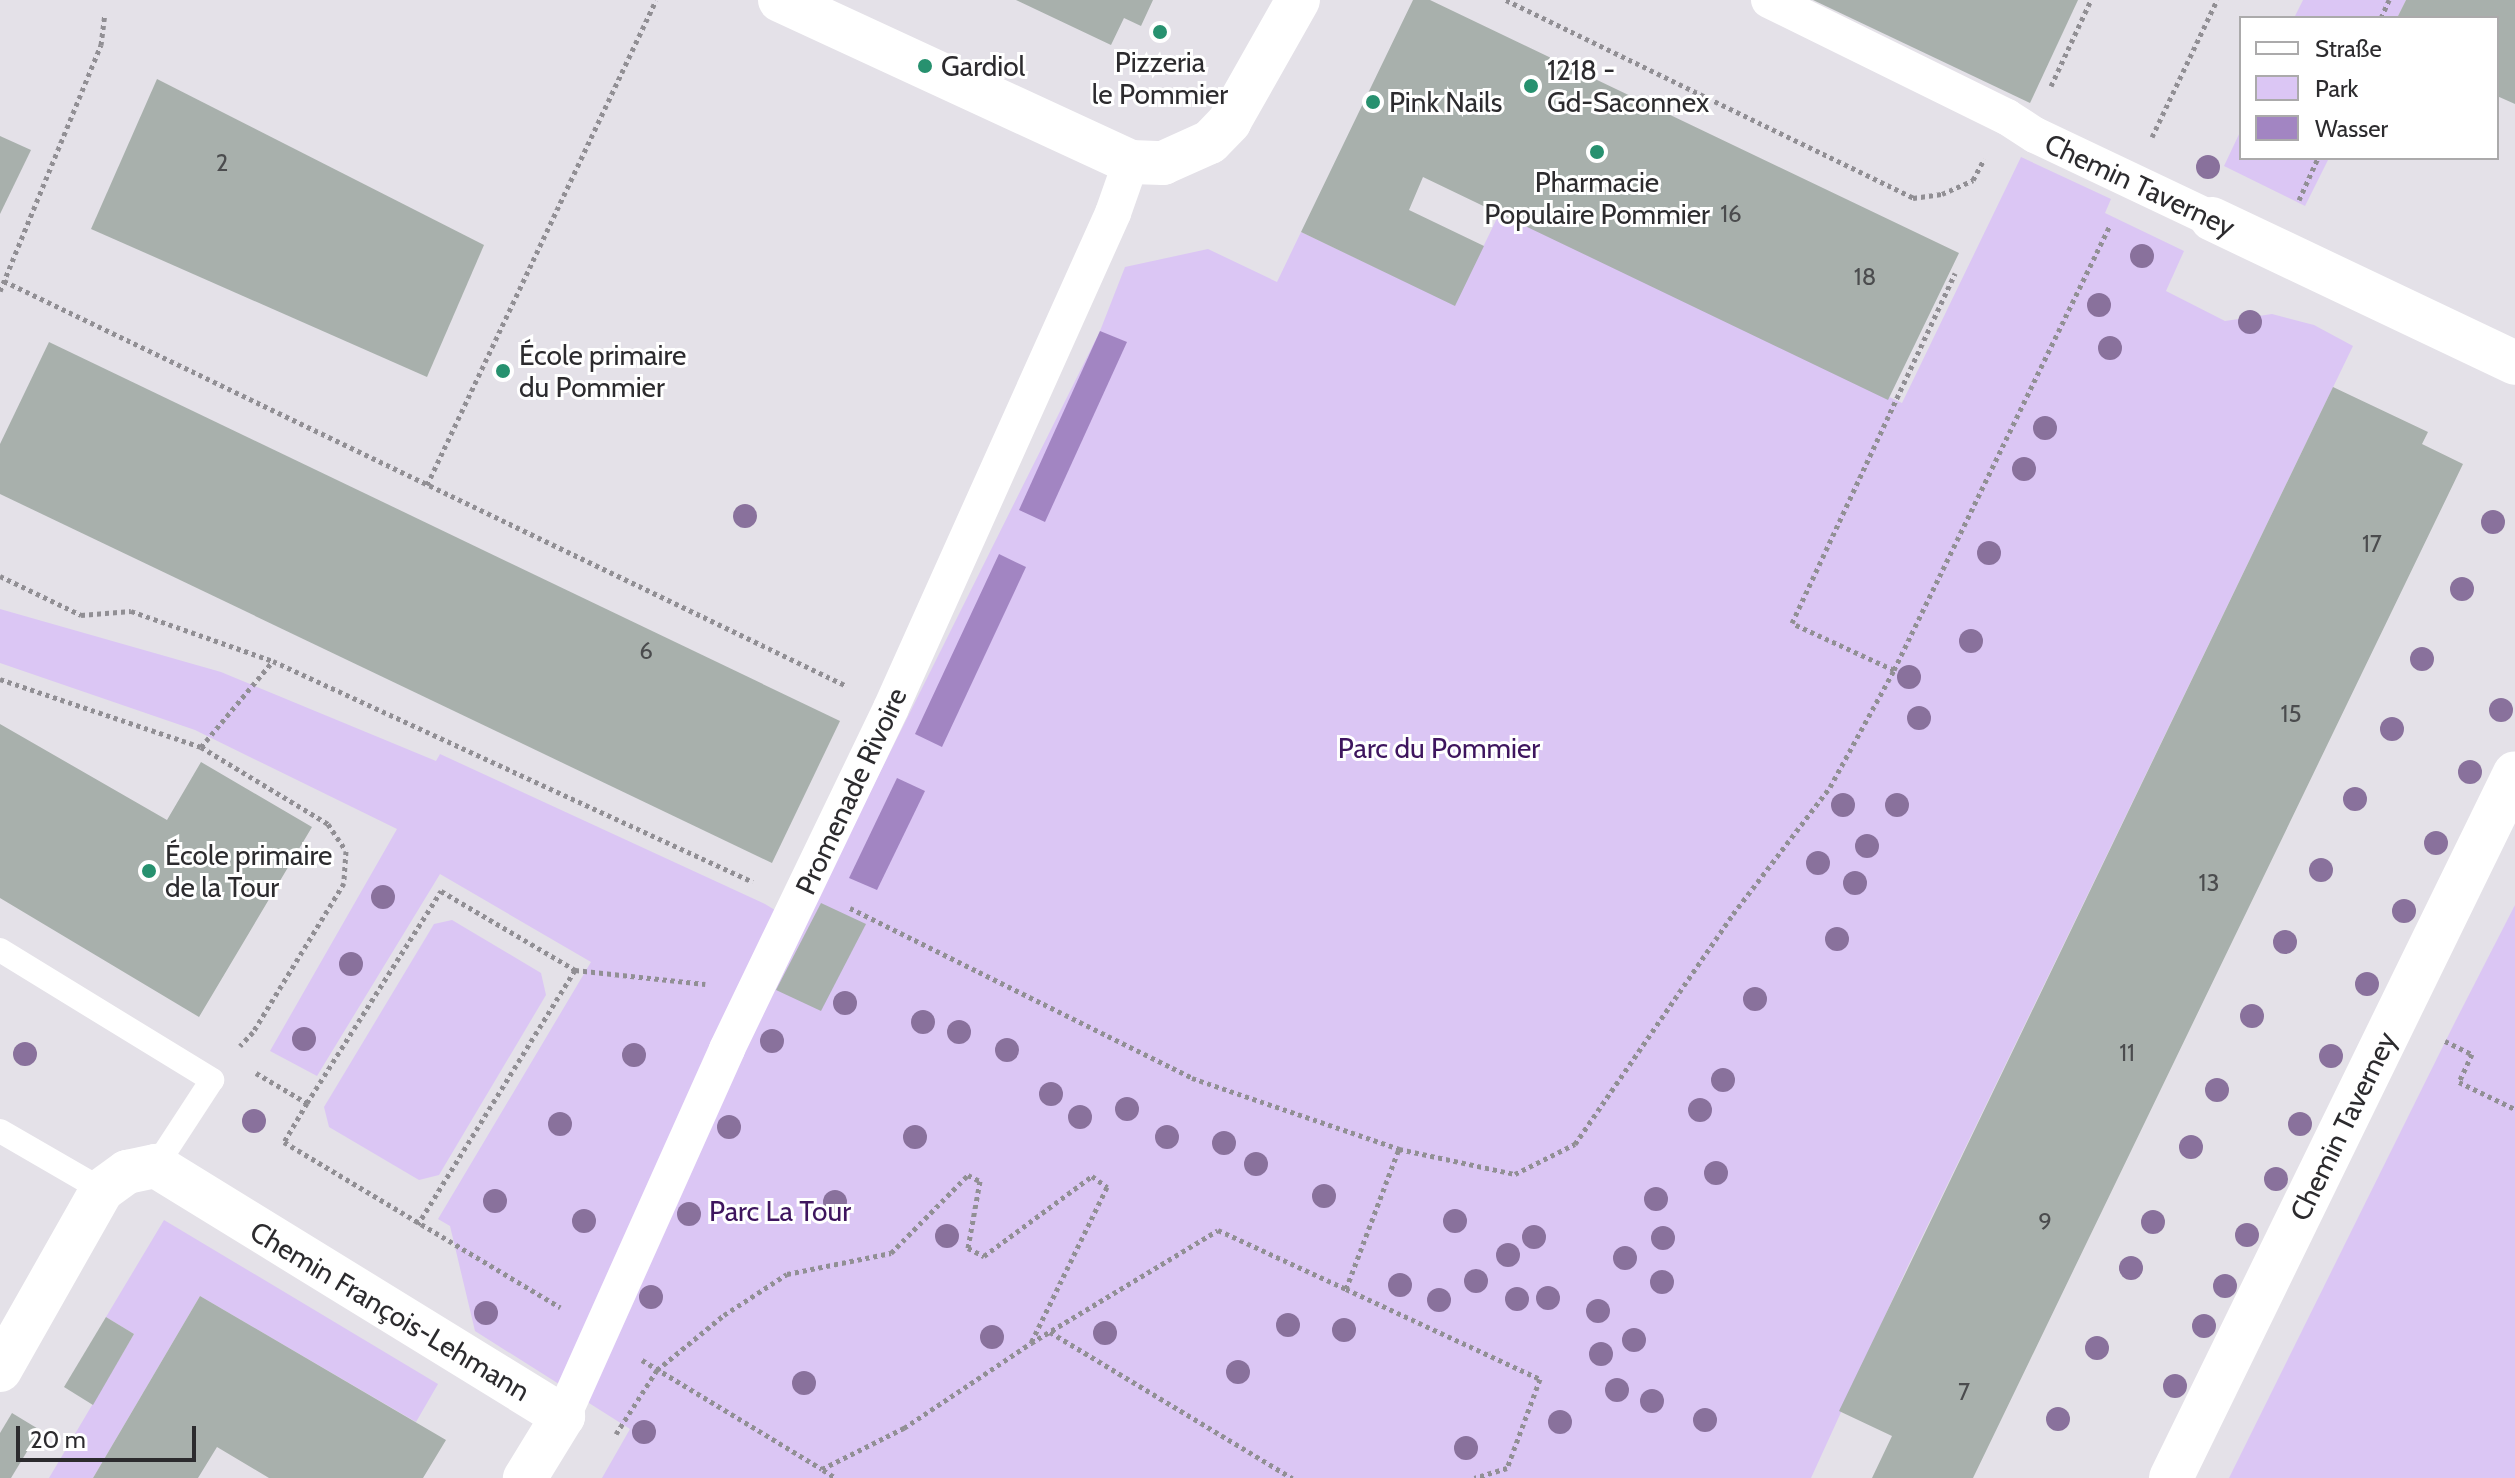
<!DOCTYPE html>
<meta charset="utf-8">
<style>
body{margin:0}
#map{position:relative;width:2515px;height:1478px;overflow:hidden;background:#e4e1e8;font-family:Cabin,sans-serif}
div>[style]{position:absolute}
[style*='--x']{left:calc(var(--x)*1px);top:calc(var(--y)*1px);width:calc(var(--w)*1px);rotate:calc(var(--a)*1deg)}
.green>*{inset:0;background:#dbc6f4}
.water>*{inset:0;background:#a285c2}
.building>*{inset:0;background:#a8b0ac}
.path>*{height:5px;margin-top:-2.5px;transform-origin:0;background:repeating-linear-gradient(90deg,#918f94 0 4px,transparent 0 8px)}
.service>*{height:24px;margin:-12px;padding:0 12px;transform-origin:12px;border-radius:12px;background:#fff}
.pedestrian>*{height:36px;margin:-18px;padding:0 18px;transform-origin:18px;border-radius:18px;background:#fff}
.minor>*{height:44px;margin:-22px;padding:0 22px;transform-origin:22px;border-radius:22px;background:#fff}
.trees>*{width:24px;height:24px;margin:-12px;border-radius:50%;background:#89719c}
.dots>*{width:22px;height:22px;translate:-50% -50%;box-sizing:border-box;border:4px solid #fff;border-radius:50%}
span{translate:-50% -50%;white-space:nowrap;text-align:center;line-height:1.15;-webkit-text-stroke:6px #fff;paint-order:stroke}
.number-label{font-size:24px;color:#4b4c4e}
.number-label span{-webkit-text-stroke-width:0}
.poi-label{font-size:28px;color:#2c2b2e}
.left{translate:0 -50%;text-align:left}
.street-label{font-size:28px;color:#2c2b2e}
.park-label{font-size:28px;color:#3e155e}
.legend{position:absolute;left:2239px;top:16px;width:260px;height:144px;box-sizing:border-box;background:#fff;border:2px solid #abaaab;margin:0;padding:10px 14px;list-style:none;font-size:24px;color:#2c2b2e}
.legend li{display:flex;align-items:center;gap:16px;height:40px}
.legend b{width:40px;border:2px solid #abaaab}
.scale{position:absolute;left:16px;top:1426px;width:180px;height:36px;box-sizing:border-box;border:4px solid #2c2b2e;border-top:0;padding-left:10px;font-size:24px;line-height:28px;white-space:nowrap;color:#2c2b2e;-webkit-text-stroke:6px #fff;paint-order:stroke}
</style>
<div id="map">
<div class="green">
<i style="clip-path:polygon(2303px 0,2406px 0,2397px 18px,2294px 18px)"></i>
<i style="clip-path:polygon(2241px 130px,2241px 158px,2329px 158px,2305px 206px,2224px 166px)"></i>
<i style="clip-path:polygon(2021px 157px,2111px 199px,2105px 213px,2184px 251px,2166px 291px,2225px 321px,2272px 314px,2314px 325px,2353px 346px,1906px 1270px,1811px 1478px,602px 1478px,630px 1429px,475px 1331px,450px 1226px,438px 1219px,591px 962px,440px 874px,317px 1076px,270px 1051px,397px 829px,195px 730px,0 663px,0 609px,221px 672px,436px 761px,440px 754px,765px 904px,803px 927px,1100px 331px,1125px 267px,1208px 249px,1277px 282px,1301px 232px,1455px 305px,1500px 212px,1902px 403px)"></i>
<i style="clip-path:polygon(2515px 905px,2515px 1478px,2229px 1478px,2454px 1024px)"></i>
<i style="clip-path:polygon(452px 920px,541px 973px,546px 995px,439px 1175px,419px 1180px,329px 1127px,324px 1107px,434px 924px)"></i>
<i style="clip-path:polygon(164px 1220px,438px 1384px,416px 1422px,200px 1296px,93px 1478px,49px 1478px,134px 1334px,106px 1317px)"></i>
</div>
<div class="water">
<i style="clip-path:polygon(1100px 331px,1127px 342px,1045px 522px,1019px 510px)"></i>
<i style="clip-path:polygon(999px 554px,1026px 567px,942px 747px,915px 734px)"></i>
<i style="clip-path:polygon(897px 778px,925px 791px,877px 890px,849px 878px)"></i>
</div>
<div class="building">
<i style="clip-path:polygon(1016px 0,1153px 0,1141px 26px,1124px 18px,1111px 45px)"></i>
<i style="clip-path:polygon(1413px 0,1430px 0,1959px 253px,1888px 400px,1423px 177px,1409px 210px,1484px 246px,1455px 306px,1301px 232px)"></i>
<i style="clip-path:polygon(1813px 0,2078px 0,2030px 103px)"></i>
<i style="clip-path:polygon(2406px 0,2515px 0,2515px 104px,2497px 96px,2497px 18px,2397px 18px)"></i>
<i style="clip-path:polygon(157px 79px,484px 245px,427px 377px,91px 229px)"></i>
<i style="clip-path:polygon(0 136px,31px 150px,0 214px)"></i>
<i style="clip-path:polygon(49px 342px,840px 721px,772px 863px,0 494px,0 444px)"></i>
<i style="clip-path:polygon(2333px 387px,2428px 432px,2422px 444px,2463px 464px,1973px 1478px,1872px 1478px,1892px 1436px,1839px 1411px)"></i>
<i style="clip-path:polygon(0 724px,167px 820px,201px 762px,312px 827px,199px 1017px,0 898px)"></i>
<i style="clip-path:polygon(821px 903px,866px 924px,821px 1011px,776px 990px)"></i>
<i style="clip-path:polygon(200px 1296px,446px 1440px,423px 1478px,269px 1478px,217px 1447px,198px 1478px,93px 1478px)"></i>
<i style="clip-path:polygon(106px 1317px,134px 1334px,93px 1405px,64px 1387px)"></i>
<i style="clip-path:polygon(12px 1413px,40px 1430px,11px 1478px,0 1478px,0 1433px)"></i>
</div>
<div class="path">
<i style="--x:1506;--y:0;--w:453;--a:25.9"></i>
<i style="--x:1913;--y:198;--w:29;--a:-8"></i>
<i style="--x:1942;--y:194;--w:34;--a:-24"></i>
<i style="--x:1973;--y:180;--w:24;--a:-62"></i>
<i style="--x:2381;--y:18;--w:20;--a:-66"></i>
<i style="--x:2051;--y:86;--w:95;--a:-65.1"></i>
<i style="--x:2152;--y:137;--w:152;--a:-64.6"></i>
<i style="--x:2299;--y:200;--w:46;--a:-65.7"></i>
<i style="--x:4;--y:281;--w:935;--a:25.66"></i>
<i style="--x:0;--y:291;--w:266;--a:-67.7"></i>
<i style="--x:101;--y:45;--w:31;--a:-83"></i>
<i style="--x:427;--y:485;--w:536;--a:-64.72"></i>
<i style="--x:0;--y:576;--w:90;--a:25.7"></i>
<i style="--x:81;--y:615;--w:50;--a:-4.6"></i>
<i style="--x:131;--y:611;--w:151;--a:19.4"></i>
<i style="--x:1894;--y:670;--w:112;--a:-155.3"></i>
<i style="--x:1792;--y:623;--w:386;--a:-65"></i>
<i style="--x:0;--y:679;--w:212;--a:18.7"></i>
<i style="--x:201;--y:747;--w:149;--a:31.2"></i>
<i style="--x:328;--y:824;--w:32;--a:56"></i>
<i style="--x:346;--y:851;--w:32;--a:94"></i>
<i style="--x:344;--y:883;--w:175;--a:121.4"></i>
<i style="--x:253;--y:1032;--w:19;--a:133"></i>
<i style="--x:201;--y:747;--w:112;--a:-50.1"></i>
<i style="--x:273;--y:661;--w:528;--a:24.72"></i>
<i style="--x:850;--y:908;--w:382;--a:26.4"></i>
<i style="--x:1192;--y:1078;--w:219;--a:18.9"></i>
<i style="--x:575;--y:970;--w:131;--a:6.1"></i>
<i style="--x:2445;--y:1041;--w:30;--a:26"></i>
<i style="--x:2472;--y:1054;--w:31;--a:115"></i>
<i style="--x:2459;--y:1082;--w:62;--a:25.7"></i>
<i style="--x:256;--y:1073;--w:59;--a:30.5"></i>
<i style="--x:307;--y:1103;--w:45;--a:120.5"></i>
<i style="--x:284;--y:1142;--w:322;--a:30.9"></i>
<i style="--x:307;--y:1103;--w:251;--a:-57.7"></i>
<i style="--x:441;--y:891;--w:156;--a:30.5"></i>
<i style="--x:575;--y:970;--w:299;--a:121.7"></i>
<i style="--x:1346;--y:1289;--w:214;--a:24.9"></i>
<i style="--x:1540;--y:1379;--w:95;--a:110.3"></i>
<i style="--x:1507;--y:1468;--w:34;--a:163"></i>
<i style="--x:1050;--y:1332;--w:283;--a:31.1"></i>
<i style="--x:642;--y:1360;--w:210;--a:31.2"></i>
<i style="--x:822;--y:1469;--w:92;--a:-26.6"></i>
<i style="--x:904;--y:1428;--w:153;--a:-33.8"></i>
<i style="--x:616;--y:1434;--w:76;--a:-57.4"></i>
<i style="--x:657;--y:1370;--w:87;--a:-39.4"></i>
<i style="--x:724;--y:1315;--w:75;--a:-33.1"></i>
<i style="--x:787;--y:1274;--w:106;--a:-11.4"></i>
<i style="--x:891;--y:1253;--w:110;--a:-45.4"></i>
<i style="--x:968;--y:1175;--w:13;--a:27"></i>
<i style="--x:980;--y:1181;--w:68;--a:100.2"></i>
<i style="--x:968;--y:1248;--w:18;--a:27"></i>
<i style="--x:984;--y:1256;--w:134;--a:-36.5"></i>
<i style="--x:1092;--y:1176;--w:19;--a:36"></i>
<i style="--x:1107;--y:1187;--w:174;--a:116"></i>
<i style="--x:1031;--y:1343;--w:218;--a:-31.1"></i>
<i style="--x:1218;--y:1230;--w:141;--a:24.7"></i>
<i style="--x:1346;--y:1289;--w:150;--a:-69.3"></i>
<i style="--x:1399;--y:1149;--w:119;--a:12.2"></i>
<i style="--x:1515;--y:1174;--w:67;--a:-26.6"></i>
<i style="--x:1575;--y:1144;--w:279;--a:-55.5"></i>
<i style="--x:1733;--y:914;--w:160;--a:-52.6"></i>
<i style="--x:1830;--y:787;--w:133;--a:-61.3"></i>
<i style="--x:1894;--y:670;--w:495;--a:-64.1"></i>
<i style="--x:823;--y:1470;--w:15;--a:32"></i>
</div>
<div class="service">
<i style="--x:0;--y:950;--w:249;--a:31.5"></i>
<i style="--x:212;--y:1080;--w:103;--a:123.1"></i>
<i style="--x:0;--y:1131;--w:118;--a:30"></i>
</div>
<div class="pedestrian">
<i style="--x:1769;--y:0;--w:265;--a:26.2"></i>
<i style="--x:2007;--y:117;--w:33;--a:33"></i>
<i style="--x:2035;--y:135;--w:196;--a:25.4"></i>
<i style="--x:563;--y:1416;--w:402;--a:-65.9"></i>
<i style="--x:727;--y:1049;--w:378;--a:-64.3"></i>
<i style="--x:891;--y:708;--w:543;--a:-65.84"></i>
<i style="--x:1113;--y:213;--w:54;--a:-70.6"></i>
</div>
<div class="minor">
<i style="--x:780;--y:0;--w:387;--a:24.8"></i>
<i style="--x:1131;--y:162;--w:32;--a:2"></i>
<i style="--x:1163;--y:163;--w:51;--a:-24.1"></i>
<i style="--x:1210;--y:142;--w:28;--a:-46"></i>
<i style="--x:1229;--y:122;--w:140;--a:-60.5"></i>
<i style="--x:2212;--y:219;--w:335;--a:25.4"></i>
<i style="--x:0;--y:1370;--w:207;--a:-60.5"></i>
<i style="--x:102;--y:1190;--w:31;--a:-36"></i>
<i style="--x:127;--y:1172;--w:30;--a:-12"></i>
<i style="--x:156;--y:1166;--w:478;--a:31.6"></i>
<i style="--x:563;--y:1416;--w:73;--a:121.5"></i>
<i style="--x:2171;--y:1478;--w:784;--a:-63.99"></i>
</div>
<div class="trees">
<i style="left:2208px;top:167px"></i>
<i style="left:2142px;top:256px"></i>
<i style="left:2099px;top:305px"></i>
<i style="left:2250px;top:322px"></i>
<i style="left:2110px;top:348px"></i>
<i style="left:2045px;top:428px"></i>
<i style="left:2024px;top:469px"></i>
<i style="left:745px;top:516px"></i>
<i style="left:2493px;top:522px"></i>
<i style="left:1989px;top:553px"></i>
<i style="left:2462px;top:589px"></i>
<i style="left:1971px;top:641px"></i>
<i style="left:2422px;top:659px"></i>
<i style="left:1909px;top:677px"></i>
<i style="left:2501px;top:710px"></i>
<i style="left:1919px;top:718px"></i>
<i style="left:2392px;top:729px"></i>
<i style="left:2470px;top:772px"></i>
<i style="left:2355px;top:799px"></i>
<i style="left:1843px;top:805px"></i>
<i style="left:1897px;top:805px"></i>
<i style="left:2436px;top:843px"></i>
<i style="left:1867px;top:846px"></i>
<i style="left:1818px;top:863px"></i>
<i style="left:2321px;top:870px"></i>
<i style="left:1855px;top:883px"></i>
<i style="left:383px;top:897px"></i>
<i style="left:2404px;top:911px"></i>
<i style="left:1837px;top:939px"></i>
<i style="left:2285px;top:942px"></i>
<i style="left:351px;top:964px"></i>
<i style="left:2367px;top:984px"></i>
<i style="left:1755px;top:999px"></i>
<i style="left:845px;top:1003px"></i>
<i style="left:2252px;top:1016px"></i>
<i style="left:923px;top:1022px"></i>
<i style="left:959px;top:1032px"></i>
<i style="left:304px;top:1039px"></i>
<i style="left:772px;top:1041px"></i>
<i style="left:1007px;top:1050px"></i>
<i style="left:25px;top:1054px"></i>
<i style="left:634px;top:1055px"></i>
<i style="left:2331px;top:1056px"></i>
<i style="left:1723px;top:1080px"></i>
<i style="left:2217px;top:1090px"></i>
<i style="left:1051px;top:1094px"></i>
<i style="left:1127px;top:1109px"></i>
<i style="left:1700px;top:1110px"></i>
<i style="left:1080px;top:1117px"></i>
<i style="left:254px;top:1121px"></i>
<i style="left:560px;top:1124px"></i>
<i style="left:2300px;top:1124px"></i>
<i style="left:729px;top:1127px"></i>
<i style="left:915px;top:1137px"></i>
<i style="left:1167px;top:1137px"></i>
<i style="left:1224px;top:1143px"></i>
<i style="left:2191px;top:1147px"></i>
<i style="left:1256px;top:1164px"></i>
<i style="left:1716px;top:1173px"></i>
<i style="left:2276px;top:1179px"></i>
<i style="left:1324px;top:1196px"></i>
<i style="left:1656px;top:1199px"></i>
<i style="left:495px;top:1201px"></i>
<i style="left:835px;top:1202px"></i>
<i style="left:689px;top:1214px"></i>
<i style="left:584px;top:1221px"></i>
<i style="left:1455px;top:1221px"></i>
<i style="left:2153px;top:1222px"></i>
<i style="left:2247px;top:1235px"></i>
<i style="left:947px;top:1236px"></i>
<i style="left:1534px;top:1237px"></i>
<i style="left:1663px;top:1238px"></i>
<i style="left:1508px;top:1255px"></i>
<i style="left:1625px;top:1258px"></i>
<i style="left:2131px;top:1268px"></i>
<i style="left:1476px;top:1281px"></i>
<i style="left:1662px;top:1282px"></i>
<i style="left:1400px;top:1285px"></i>
<i style="left:2225px;top:1286px"></i>
<i style="left:651px;top:1297px"></i>
<i style="left:1548px;top:1298px"></i>
<i style="left:1517px;top:1299px"></i>
<i style="left:1439px;top:1300px"></i>
<i style="left:1598px;top:1311px"></i>
<i style="left:486px;top:1313px"></i>
<i style="left:1288px;top:1325px"></i>
<i style="left:2204px;top:1326px"></i>
<i style="left:1344px;top:1330px"></i>
<i style="left:1105px;top:1333px"></i>
<i style="left:992px;top:1337px"></i>
<i style="left:1634px;top:1340px"></i>
<i style="left:2097px;top:1348px"></i>
<i style="left:1601px;top:1354px"></i>
<i style="left:1238px;top:1372px"></i>
<i style="left:804px;top:1383px"></i>
<i style="left:2175px;top:1386px"></i>
<i style="left:1617px;top:1390px"></i>
<i style="left:1652px;top:1401px"></i>
<i style="left:2058px;top:1419px"></i>
<i style="left:1705px;top:1420px"></i>
<i style="left:1560px;top:1422px"></i>
<i style="left:644px;top:1432px"></i>
<i style="left:1466px;top:1448px"></i>
</div>
<div class="dots">
<i style="left:1160px;top:32px;background:#27916f"></i>
<i style="left:925px;top:66px;background:#27916f"></i>
<i style="left:1531px;top:86px;background:#27916f"></i>
<i style="left:1373px;top:102px;background:#27916f"></i>
<i style="left:1597px;top:152px;background:#27916f"></i>
<i style="left:503px;top:371px;background:#27916f"></i>
<i style="left:149px;top:871px;background:#27916f"></i>
</div>
<div class="number-label">
<span style="left:222px;top:163px">2</span>
<span style="left:1731px;top:214px">16</span>
<span style="left:1865px;top:277px">18</span>
<span style="left:2372px;top:544px">17</span>
<span style="left:646px;top:651px">6</span>
<span style="left:2291px;top:714px">15</span>
<span style="left:2209px;top:883px">13</span>
<span style="left:2127px;top:1053px">11</span>
<span style="left:2045px;top:1222px">9</span>
<span style="left:1964px;top:1392px">7</span>
</div>
<div class="poi-label">
<span style="left:1160px;top:78px">Pizzeria<br>le Pommier</span>
<span class="left" style="left:941px;top:66px">Gardiol</span>
<span class="left" style="left:1547px;top:86px">1218 -<br>Gd-Saconnex</span>
<span class="left" style="left:1389px;top:102px">Pink Nails</span>
<span style="left:1597px;top:198px">Pharmacie<br>Populaire Pommier</span>
<span class="left" style="left:519px;top:371px">École primaire<br>du Pommier</span>
<span class="left" style="left:165px;top:871px">École primaire<br>de la Tour</span>
</div>
<div class="street-label">
<span style="left:2140px;top:185px;rotate:25deg">Chemin Taverney</span>
<span style="left:851px;top:791px;rotate:-65deg">Promenade Rivoire</span>
<span style="left:2343px;top:1126px;rotate:-64deg">Chemin Taverney</span>
<span style="left:390px;top:1311px;rotate:31deg">Chemin François-Lehmann</span>
</div>
<div class="park-label">
<span style="left:1439px;top:748px">Parc du Pommier</span>
<span style="left:780px;top:1211px">Parc La Tour</span>
</div>
<ul class="legend">
<li><b style="height:10px;background:#fff"></b>Straße</li>
<li><b style="height:22px;background:#dbc6f4"></b>Park</li>
<li><b style="height:22px;background:#a285c2"></b>Wasser</li>
</ul>
<div class="scale">20 m</div>
</div>
